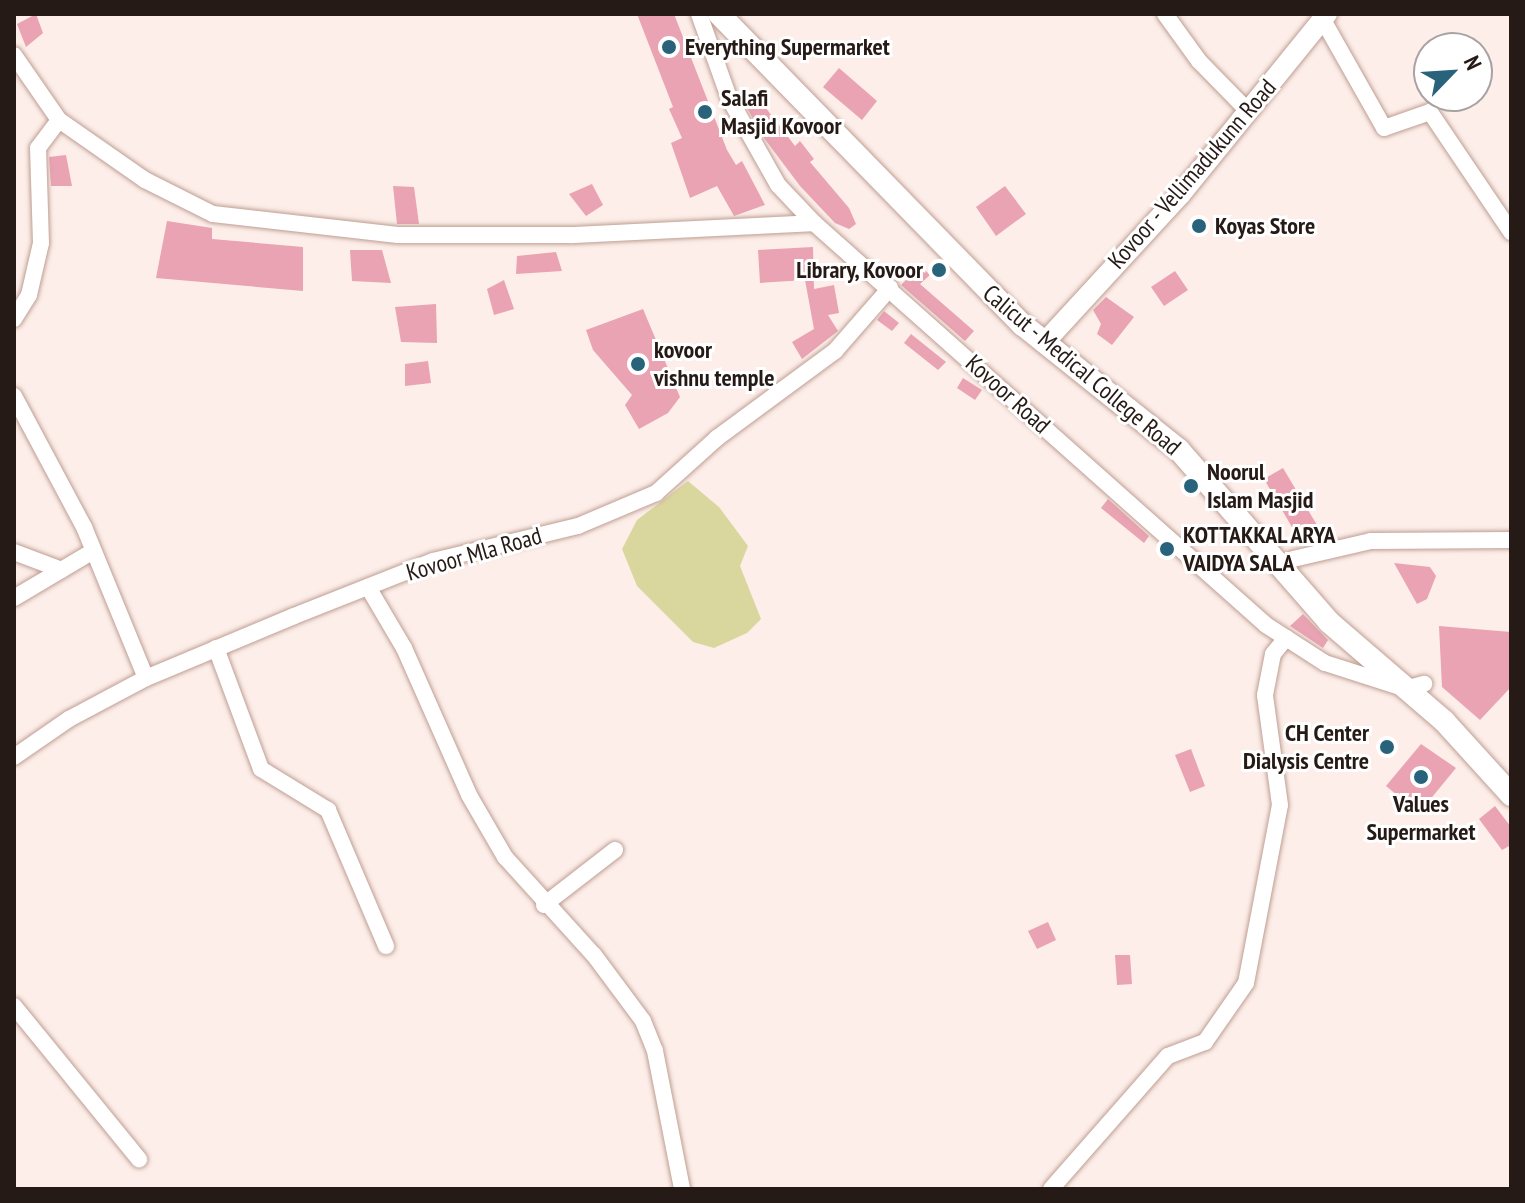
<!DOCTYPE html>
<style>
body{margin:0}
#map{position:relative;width:1525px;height:1203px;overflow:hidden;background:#fdeee9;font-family:"PT Sans Narrow",sans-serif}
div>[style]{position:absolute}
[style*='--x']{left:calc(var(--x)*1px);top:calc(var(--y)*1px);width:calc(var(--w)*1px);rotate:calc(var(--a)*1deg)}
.green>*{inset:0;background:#dad79e}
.building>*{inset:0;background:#e9a3b2}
.roads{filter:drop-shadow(0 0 2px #bf9e93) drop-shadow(0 0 2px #bf9e93)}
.minor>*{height:16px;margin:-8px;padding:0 8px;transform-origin:8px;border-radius:8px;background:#fff}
.tertiary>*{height:20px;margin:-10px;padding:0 10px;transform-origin:10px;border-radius:10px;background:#fff}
.secondary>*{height:22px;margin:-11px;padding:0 11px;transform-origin:11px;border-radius:11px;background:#fff}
.dots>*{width:22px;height:22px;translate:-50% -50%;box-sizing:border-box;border:4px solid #fff;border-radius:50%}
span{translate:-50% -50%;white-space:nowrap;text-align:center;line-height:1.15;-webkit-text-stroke:6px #fff;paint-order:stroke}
.poi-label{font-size:24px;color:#261a16;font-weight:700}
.left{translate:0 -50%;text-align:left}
.right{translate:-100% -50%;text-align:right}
.street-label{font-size:24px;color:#261a16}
.frame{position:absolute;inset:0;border:16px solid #261a16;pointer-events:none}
.north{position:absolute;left:1413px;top:32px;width:80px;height:80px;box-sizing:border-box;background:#fff;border:2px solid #a8a3a2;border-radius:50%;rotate:65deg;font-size:22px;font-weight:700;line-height:32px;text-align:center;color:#261a16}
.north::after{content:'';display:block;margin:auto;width:28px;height:36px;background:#29627b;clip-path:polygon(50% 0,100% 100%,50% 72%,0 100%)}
</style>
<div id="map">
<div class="green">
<i style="clip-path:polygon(688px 481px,719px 507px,748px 546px,740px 566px,761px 619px,747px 633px,714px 648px,693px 642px,637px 586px,622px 549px,637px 520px)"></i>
</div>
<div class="building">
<i style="clip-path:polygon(36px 14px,43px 33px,26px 47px,17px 24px)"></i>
<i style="clip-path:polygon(637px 14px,674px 14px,727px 150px,736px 165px,742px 161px,765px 205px,734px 216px,717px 186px,690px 198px,671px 143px,682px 138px,669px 109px,673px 107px)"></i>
<i style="clip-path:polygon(839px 68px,877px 101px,862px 120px,823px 87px)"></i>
<i style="clip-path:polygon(759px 99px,795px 146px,800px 141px,814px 159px,810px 162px,849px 208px,856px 224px,849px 229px,835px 223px,800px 186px,764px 138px,747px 108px)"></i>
<i style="clip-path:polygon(66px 155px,72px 186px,51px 186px,49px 157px)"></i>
<i style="clip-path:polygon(592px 184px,603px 205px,586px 216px,569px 194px)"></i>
<i style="clip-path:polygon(393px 186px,414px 187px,419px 224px,397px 224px)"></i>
<i style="clip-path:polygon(1005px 186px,1026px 214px,996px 236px,976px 207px)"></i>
<i style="clip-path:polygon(167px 221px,212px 228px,212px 239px,303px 247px,303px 291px,156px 278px)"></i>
<i style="clip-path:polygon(813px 247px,814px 289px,834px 285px,839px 313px,828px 315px,838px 331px,802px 359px,792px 342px,814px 329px,805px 280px,760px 283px,758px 250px)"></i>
<i style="clip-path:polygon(350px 250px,382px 250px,391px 283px,352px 281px)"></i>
<i style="clip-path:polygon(556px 252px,562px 271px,516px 274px,517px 256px)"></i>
<i style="clip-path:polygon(920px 265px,930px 275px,920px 284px,974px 331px,965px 341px,901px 285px)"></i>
<i style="clip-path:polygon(1175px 271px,1188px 290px,1164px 306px,1151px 287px)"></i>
<i style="clip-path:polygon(504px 280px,514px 309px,494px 315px,487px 289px)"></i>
<i style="clip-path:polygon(1106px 297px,1134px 317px,1112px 345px,1097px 334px,1101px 324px,1093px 310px)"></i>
<i style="clip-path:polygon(436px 304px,437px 343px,401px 342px,395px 307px)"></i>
<i style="clip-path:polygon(643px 309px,680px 397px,668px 413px,639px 429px,625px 405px,632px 395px,593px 350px,586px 330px)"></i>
<i style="clip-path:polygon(884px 311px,899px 323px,892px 331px,877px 320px)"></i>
<i style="clip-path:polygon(911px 334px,946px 362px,938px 370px,904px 343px)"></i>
<i style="clip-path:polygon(428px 361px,431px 383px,405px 386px,405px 364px)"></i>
<i style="clip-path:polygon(963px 378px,982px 390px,975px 400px,957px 388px)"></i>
<i style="clip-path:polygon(1283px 468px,1320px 530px,1300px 541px,1264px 479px)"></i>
<i style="clip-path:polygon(1108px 499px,1149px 536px,1144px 543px,1101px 508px)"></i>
<i style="clip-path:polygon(1394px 563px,1430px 567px,1436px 576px,1427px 599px,1417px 604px)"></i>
<i style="clip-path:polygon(1303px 614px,1328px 640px,1323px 648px,1290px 626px)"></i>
<i style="clip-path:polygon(1439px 626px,1511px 632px,1511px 687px,1480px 720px,1442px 687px)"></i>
<i style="clip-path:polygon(1421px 744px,1456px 768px,1419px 813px,1386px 786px)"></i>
<i style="clip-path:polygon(1191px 749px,1205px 786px,1190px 792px,1175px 755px)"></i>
<i style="clip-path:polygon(1495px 806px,1511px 827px,1511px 845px,1502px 850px,1479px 819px)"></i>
<i style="clip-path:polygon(1048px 922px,1056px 940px,1037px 949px,1028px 931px)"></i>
<i style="clip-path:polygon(1115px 955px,1130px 955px,1132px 984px,1117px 985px)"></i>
</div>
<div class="roads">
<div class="minor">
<i style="--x:699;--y:14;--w:89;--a:70.3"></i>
<i style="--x:729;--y:98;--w:100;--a:60.6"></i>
<i style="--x:778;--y:185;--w:52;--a:46.5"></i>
<i style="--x:814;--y:223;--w:605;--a:41.65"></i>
<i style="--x:1266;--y:625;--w:70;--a:32.8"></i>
<i style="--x:1325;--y:663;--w:85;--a:17.8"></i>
<i style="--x:1406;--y:689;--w:19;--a:-16"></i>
<i style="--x:1165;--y:14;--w:58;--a:54.1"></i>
<i style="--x:1199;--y:61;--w:70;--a:45.6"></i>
<i style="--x:1323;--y:20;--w:124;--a:60.5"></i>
<i style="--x:1384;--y:128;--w:49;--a:-19.2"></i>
<i style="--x:1430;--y:112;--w:145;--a:56"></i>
<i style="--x:14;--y:55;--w:79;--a:55.3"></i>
<i style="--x:59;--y:120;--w:105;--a:34.9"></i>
<i style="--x:145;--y:180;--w:76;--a:26.6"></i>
<i style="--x:213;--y:214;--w:186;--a:6.5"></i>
<i style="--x:398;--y:235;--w:174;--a:0"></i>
<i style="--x:572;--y:235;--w:242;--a:-2.8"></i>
<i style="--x:14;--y:319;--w:28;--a:-58"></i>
<i style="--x:29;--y:295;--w:53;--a:-77"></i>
<i style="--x:41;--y:243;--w:95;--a:-91.8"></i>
<i style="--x:38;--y:148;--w:35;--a:-53"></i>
<i style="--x:14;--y:396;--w:149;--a:61.9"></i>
<i style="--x:84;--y:527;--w:163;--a:67.7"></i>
<i style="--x:14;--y:552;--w:51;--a:20.6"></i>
<i style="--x:1293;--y:559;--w:80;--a:-13"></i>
<i style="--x:1371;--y:541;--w:140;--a:-0.4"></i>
<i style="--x:368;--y:587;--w:71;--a:59.5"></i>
<i style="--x:404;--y:648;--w:161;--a:66.1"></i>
<i style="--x:469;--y:795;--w:72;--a:59.9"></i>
<i style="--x:505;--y:857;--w:132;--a:47.8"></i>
<i style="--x:594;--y:955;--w:82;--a:53.4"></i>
<i style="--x:643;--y:1021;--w:32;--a:68"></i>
<i style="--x:655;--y:1051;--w:141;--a:78.9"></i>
<i style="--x:14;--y:598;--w:92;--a:-30.7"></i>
<i style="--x:216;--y:648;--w:129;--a:69.6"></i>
<i style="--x:261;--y:769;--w:79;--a:31.5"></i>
<i style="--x:328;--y:810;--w:148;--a:66.9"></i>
<i style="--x:14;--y:757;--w:67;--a:-34.6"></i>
<i style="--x:69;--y:719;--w:87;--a:-28"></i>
<i style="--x:146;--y:678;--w:160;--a:-22.7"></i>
<i style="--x:294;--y:616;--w:149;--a:-21.6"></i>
<i style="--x:433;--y:561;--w:149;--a:-13.6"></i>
<i style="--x:578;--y:526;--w:85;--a:-22.9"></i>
<i style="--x:656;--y:493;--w:82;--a:-42"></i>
<i style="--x:717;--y:438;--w:147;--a:-36.4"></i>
<i style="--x:835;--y:351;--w:84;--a:-48.9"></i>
<i style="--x:544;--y:905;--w:90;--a:-37.8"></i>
<i style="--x:14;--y:1006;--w:198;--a:50.8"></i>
<i style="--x:1051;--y:1189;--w:177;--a:-48.7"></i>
<i style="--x:1168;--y:1056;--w:40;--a:-21"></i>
<i style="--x:1205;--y:1042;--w:72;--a:-55.2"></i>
<i style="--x:1246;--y:983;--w:181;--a:-79.2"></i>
<i style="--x:1280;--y:805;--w:111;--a:-97.8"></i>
<i style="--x:1265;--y:695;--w:42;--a:-79"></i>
<i style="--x:1273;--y:654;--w:21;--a:-51"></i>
</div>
<div class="tertiary">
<i style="--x:1044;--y:343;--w:202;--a:-47.4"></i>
<i style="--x:1181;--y:194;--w:232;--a:-51"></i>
</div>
<div class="secondary">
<i style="--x:719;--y:14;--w:435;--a:45.7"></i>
<i style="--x:1023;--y:325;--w:200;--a:38.7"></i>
<i style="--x:1179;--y:450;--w:228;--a:48.9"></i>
<i style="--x:1329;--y:622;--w:152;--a:40.7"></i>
<i style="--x:1444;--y:721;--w:100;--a:47.8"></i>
</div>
</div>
<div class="dots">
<i style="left:669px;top:47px;background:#29627b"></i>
<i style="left:705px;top:112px;background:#29627b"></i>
<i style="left:1199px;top:226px;background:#29627b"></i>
<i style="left:939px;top:270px;background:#29627b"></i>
<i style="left:638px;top:364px;background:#29627b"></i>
<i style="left:1191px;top:486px;background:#29627b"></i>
<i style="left:1167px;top:549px;background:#29627b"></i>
<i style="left:1387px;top:747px;background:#29627b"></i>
<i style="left:1421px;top:777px;background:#29627b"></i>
</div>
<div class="poi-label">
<span class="left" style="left:685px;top:47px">Everything Supermarket</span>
<span class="left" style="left:721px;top:112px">Salafi<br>Masjid Kovoor</span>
<span class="left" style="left:1215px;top:226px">Koyas Store</span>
<span class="right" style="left:923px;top:270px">Library, Kovoor</span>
<span class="left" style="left:654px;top:364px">kovoor<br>vishnu temple</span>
<span class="left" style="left:1207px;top:486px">Noorul<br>Islam Masjid</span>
<span class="left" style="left:1183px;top:549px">KOTTAKKAL ARYA<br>VAIDYA SALA</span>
<span class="right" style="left:1369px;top:747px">CH Center<br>Dialysis Centre</span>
<span style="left:1421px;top:818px">Values<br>Supermarket</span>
</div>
<div class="street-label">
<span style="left:1192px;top:174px;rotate:-49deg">Kovoor - Vellimadukunn Road</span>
<span style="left:1082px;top:370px;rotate:40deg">Calicut - Medical College Road</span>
<span style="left:1008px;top:394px;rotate:42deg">Kovoor Road</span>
<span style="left:474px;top:554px;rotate:-16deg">Kovoor Mla Road</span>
</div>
<div class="frame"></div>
<div class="north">N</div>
</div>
